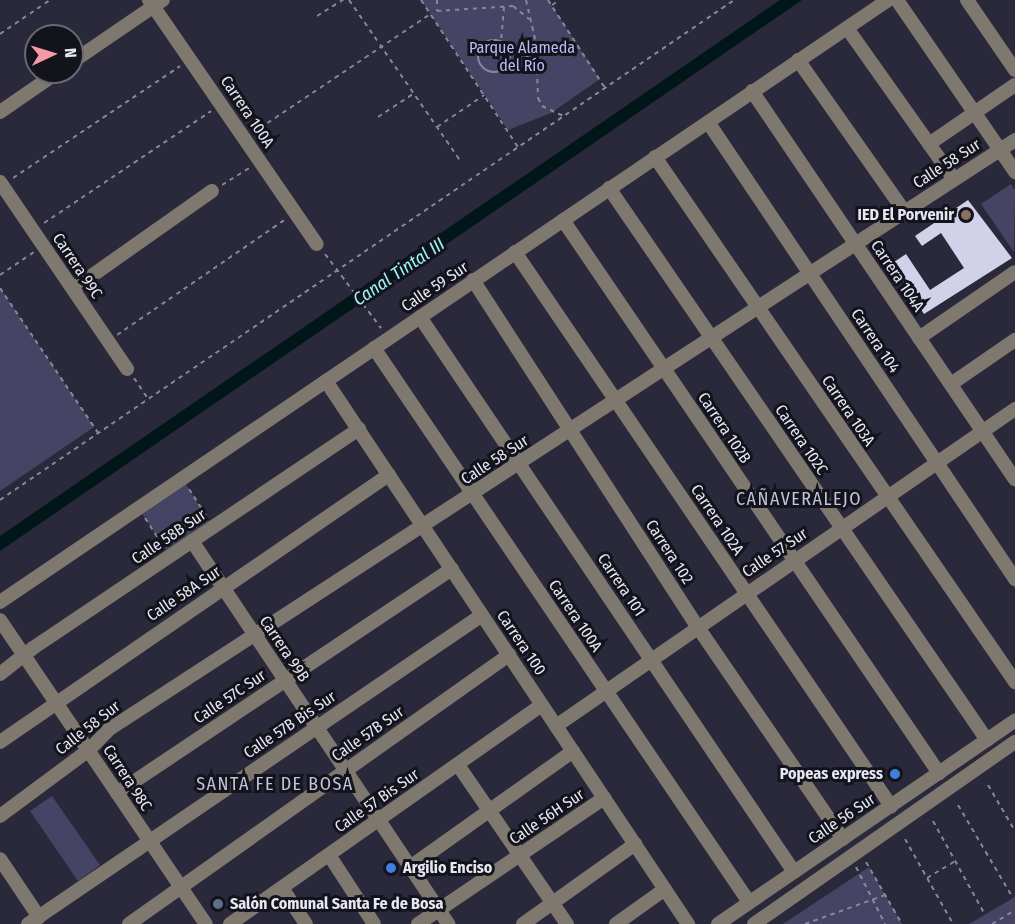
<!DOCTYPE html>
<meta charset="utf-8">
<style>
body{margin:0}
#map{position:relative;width:1015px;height:924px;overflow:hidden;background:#2a293c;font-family:"Fira Sans Condensed",sans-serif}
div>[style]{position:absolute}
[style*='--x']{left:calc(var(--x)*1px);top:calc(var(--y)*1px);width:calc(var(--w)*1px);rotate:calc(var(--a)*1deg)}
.green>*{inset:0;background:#464464}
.water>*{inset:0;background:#001618}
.building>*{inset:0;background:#d1d1ea}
.path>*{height:2px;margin-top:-1px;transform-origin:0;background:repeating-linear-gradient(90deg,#888797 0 4.5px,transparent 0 9px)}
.path>.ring{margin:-1px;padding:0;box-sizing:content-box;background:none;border:2px solid #888797;border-radius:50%}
.minor>*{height:14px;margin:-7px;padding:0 7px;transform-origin:7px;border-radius:7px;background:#7f786f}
.dots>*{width:16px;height:16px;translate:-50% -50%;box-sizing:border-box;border:3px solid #13131b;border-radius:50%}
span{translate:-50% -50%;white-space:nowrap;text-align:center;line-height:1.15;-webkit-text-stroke:6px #13131b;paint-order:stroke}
.park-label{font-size:16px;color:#bdb9f9}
.street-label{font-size:16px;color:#e7e7f4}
.poi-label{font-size:16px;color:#e7e7f4;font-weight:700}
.right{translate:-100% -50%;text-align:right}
.left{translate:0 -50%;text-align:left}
.water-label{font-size:18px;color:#99f6fd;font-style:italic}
.neighbourhood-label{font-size:18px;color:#c3c3dc;letter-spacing:1.5px}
.north{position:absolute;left:24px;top:24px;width:60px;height:60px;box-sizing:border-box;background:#13131b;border:2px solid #686872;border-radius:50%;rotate:86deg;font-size:16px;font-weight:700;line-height:24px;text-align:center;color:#e7e7f4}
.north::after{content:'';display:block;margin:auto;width:21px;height:27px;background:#f49aa6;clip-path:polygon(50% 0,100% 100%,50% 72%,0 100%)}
</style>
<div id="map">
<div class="green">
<i style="clip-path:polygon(421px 0,548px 0,600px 79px,551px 113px,508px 130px)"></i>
<i style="clip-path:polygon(1011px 184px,1015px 190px,1014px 252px,981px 204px)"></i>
<i style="clip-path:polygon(0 288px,94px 427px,0 491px)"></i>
<i style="clip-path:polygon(185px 483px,209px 521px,166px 550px,141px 512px)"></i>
<i style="clip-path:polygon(52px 796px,100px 865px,78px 881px,30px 811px)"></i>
<i style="clip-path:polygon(869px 867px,902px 924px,783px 924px)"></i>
<i style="clip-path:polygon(1015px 897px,1015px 924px,969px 924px)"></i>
</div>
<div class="water">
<i style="clip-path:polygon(780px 0,802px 0,0 551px,0 536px)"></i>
</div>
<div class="building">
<i style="clip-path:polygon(968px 200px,1012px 258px,924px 314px,891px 264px,906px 254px,930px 290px,964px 268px,941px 233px,922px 246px,915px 236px)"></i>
</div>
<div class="path">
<i style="--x:349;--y:0;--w:197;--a:55.3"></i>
<i style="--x:421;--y:0;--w:176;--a:56.6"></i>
<i style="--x:437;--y:0;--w:11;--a:90"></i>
<i style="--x:437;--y:11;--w:76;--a:-3.8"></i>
<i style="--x:513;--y:6;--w:21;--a:39"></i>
<i style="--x:526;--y:0;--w:44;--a:76.9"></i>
<i style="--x:536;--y:43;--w:55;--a:87.9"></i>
<i style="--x:538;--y:98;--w:9;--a:63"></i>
<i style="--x:542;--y:106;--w:23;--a:25"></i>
<i style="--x:548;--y:0;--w:105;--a:57.1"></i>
<i style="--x:552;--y:5;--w:9;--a:-32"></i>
<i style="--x:504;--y:7;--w:34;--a:95"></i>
<i style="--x:501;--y:41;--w:29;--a:29"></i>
<i style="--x:526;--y:55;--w:17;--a:54"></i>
<i style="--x:317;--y:16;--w:31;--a:-32"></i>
<i style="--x:0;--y:34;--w:60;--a:-34.2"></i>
<i class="ring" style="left:478px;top:40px;width:30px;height:30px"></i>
<i style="--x:378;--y:117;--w:42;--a:-33.3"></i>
<i style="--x:437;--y:127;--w:57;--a:-34.2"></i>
<i style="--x:260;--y:128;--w:205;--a:-33.8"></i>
<i style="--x:13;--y:178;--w:201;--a:-33.8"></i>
<i style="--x:222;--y:185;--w:34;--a:-32"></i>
<i style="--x:44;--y:223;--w:201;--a:-33.8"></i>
<i style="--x:325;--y:254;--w:93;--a:52.9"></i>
<i style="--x:0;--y:275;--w:41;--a:-34.1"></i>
<i style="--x:0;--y:288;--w:175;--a:55.9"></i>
<i style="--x:117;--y:335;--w:205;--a:-34.5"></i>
<i style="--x:134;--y:378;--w:25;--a:56"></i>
<i style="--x:189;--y:489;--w:33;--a:57"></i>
<i style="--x:0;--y:500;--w:888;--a:-34.26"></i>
<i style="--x:145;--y:518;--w:33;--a:57"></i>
<i style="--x:988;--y:785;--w:53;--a:59.6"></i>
<i style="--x:958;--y:805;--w:108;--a:59.4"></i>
<i style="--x:933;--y:821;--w:107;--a:61"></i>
<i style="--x:905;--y:839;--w:98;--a:60.5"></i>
<i style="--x:866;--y:862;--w:72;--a:59.9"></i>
<i style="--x:856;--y:867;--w:64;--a:63"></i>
<i style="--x:927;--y:878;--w:33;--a:-31"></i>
<i style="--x:805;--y:924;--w:85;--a:-19.9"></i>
<i style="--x:992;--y:924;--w:27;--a:-31"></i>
</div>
<div class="minor">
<i style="--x:149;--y:0;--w:296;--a:55.5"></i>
<i style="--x:897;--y:0;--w:209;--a:55.5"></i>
<i style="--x:967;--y:0;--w:85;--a:55.6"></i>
<i style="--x:847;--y:28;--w:185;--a:54.7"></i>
<i style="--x:798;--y:60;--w:186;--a:54.9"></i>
<i style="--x:72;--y:62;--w:110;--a:-34.3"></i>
<i style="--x:752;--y:91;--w:469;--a:55.9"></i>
<i style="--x:0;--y:112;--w:70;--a:-34.6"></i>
<i style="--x:708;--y:122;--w:551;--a:56.11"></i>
<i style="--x:929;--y:144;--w:104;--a:-34.5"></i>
<i style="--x:655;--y:157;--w:637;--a:55.56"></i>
<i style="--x:0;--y:182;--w:226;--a:55.8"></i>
<i style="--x:609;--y:188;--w:669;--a:55.6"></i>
<i style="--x:563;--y:220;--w:669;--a:55.79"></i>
<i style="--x:515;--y:252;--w:670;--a:55.84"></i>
<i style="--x:473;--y:280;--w:412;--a:57.1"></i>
<i style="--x:697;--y:626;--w:258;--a:55.6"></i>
<i style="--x:73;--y:289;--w:170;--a:-35.2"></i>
<i style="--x:420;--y:317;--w:669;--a:56.02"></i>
<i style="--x:919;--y:338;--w:116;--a:-34.5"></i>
<i style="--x:374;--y:348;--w:669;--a:55.91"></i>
<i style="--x:326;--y:381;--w:653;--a:56.31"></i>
<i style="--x:951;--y:384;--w:78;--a:-34.5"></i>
<i style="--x:192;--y:541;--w:461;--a:56.2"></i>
<i style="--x:0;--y:602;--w:1073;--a:-34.13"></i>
<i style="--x:0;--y:620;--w:367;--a:55.9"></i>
<i style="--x:0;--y:674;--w:42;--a:-38.2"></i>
<i style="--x:33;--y:648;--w:393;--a:-33.9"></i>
<i style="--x:556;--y:726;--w:558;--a:-34.63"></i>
<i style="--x:0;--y:742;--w:472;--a:-34.5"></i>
<i style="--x:458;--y:765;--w:193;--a:55.6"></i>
<i style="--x:117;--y:793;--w:403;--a:-33.8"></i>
<i style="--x:0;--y:816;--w:111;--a:-36.6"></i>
<i style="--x:89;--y:750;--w:28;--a:-46"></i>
<i style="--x:108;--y:730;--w:1082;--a:-33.04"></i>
<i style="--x:329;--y:855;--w:82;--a:56.9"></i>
<i style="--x:0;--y:859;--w:70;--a:56.1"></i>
<i style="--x:410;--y:867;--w:200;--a:-35.4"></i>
<i style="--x:282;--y:888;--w:43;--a:56.3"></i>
<i style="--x:28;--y:924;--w:549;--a:-34.24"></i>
<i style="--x:129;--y:924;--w:466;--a:-35.3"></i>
<i style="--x:230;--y:924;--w:381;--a:-35.1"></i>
<i style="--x:418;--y:924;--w:225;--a:-34.1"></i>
<i style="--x:523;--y:924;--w:138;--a:-35.5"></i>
<i style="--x:616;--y:924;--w:60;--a:-35.5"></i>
<i style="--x:718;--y:924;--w:360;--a:-34.4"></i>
<i style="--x:754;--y:924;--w:318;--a:-34.9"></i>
</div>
<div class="dots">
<i style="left:966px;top:215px;background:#8d6e63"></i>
<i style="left:895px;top:774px;background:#3f7fe0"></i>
<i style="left:391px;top:868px;background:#3f7fe0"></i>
<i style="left:218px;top:904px;background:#5c6f8a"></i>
</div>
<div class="park-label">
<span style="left:522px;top:57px">Parque Alameda<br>del Río</span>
</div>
<div class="street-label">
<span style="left:247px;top:112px;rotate:56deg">Carrera 100A</span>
<span style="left:947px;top:164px;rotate:-33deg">Calle 58 Sur</span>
<span style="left:77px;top:266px;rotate:56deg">Carrera 99C</span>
<span style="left:897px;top:276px;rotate:56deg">Carrera 104A</span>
<span style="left:435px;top:287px;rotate:-34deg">Calle 59 Sur</span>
<span style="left:875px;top:341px;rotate:56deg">Carrera 104</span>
<span style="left:848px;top:411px;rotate:56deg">Carrera 103A</span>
<span style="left:724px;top:428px;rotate:56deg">Carrera 102B</span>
<span style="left:801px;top:440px;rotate:56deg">Carrera 102C</span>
<span style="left:495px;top:460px;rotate:-33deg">Calle 58 Sur</span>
<span style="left:717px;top:520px;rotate:56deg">Carrera 102A</span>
<span style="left:169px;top:537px;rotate:-34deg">Calle 58B Sur</span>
<span style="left:669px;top:552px;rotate:57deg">Carrera 102</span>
<span style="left:775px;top:553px;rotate:-34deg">Calle 57 Sur</span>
<span style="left:621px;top:585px;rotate:56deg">Carrera 101</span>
<span style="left:184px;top:594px;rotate:-34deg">Calle 58A Sur</span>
<span style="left:575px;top:616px;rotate:56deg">Carrera 100A</span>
<span style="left:521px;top:643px;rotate:56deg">Carrera 100</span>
<span style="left:284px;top:649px;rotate:56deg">Carrera 99B</span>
<span style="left:230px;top:697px;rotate:-34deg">Calle 57C Sur</span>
<span style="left:290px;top:725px;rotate:-34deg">Calle 57B Bis Sur</span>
<span style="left:88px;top:728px;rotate:-38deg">Calle 58 Sur</span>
<span style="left:368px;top:734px;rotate:-35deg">Calle 57B Sur</span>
<span style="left:127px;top:778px;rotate:57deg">Carrera 98C</span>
<span style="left:377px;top:801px;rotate:-35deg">Calle 57 Bis Sur</span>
<span style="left:547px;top:817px;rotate:-34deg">Calle 56H Sur</span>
<span style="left:842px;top:819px;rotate:-34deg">Calle 56 Sur</span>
</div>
<div class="poi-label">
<span class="right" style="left:954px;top:215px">IED El Porvenir</span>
<span class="right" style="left:883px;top:774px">Popeas express</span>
<span class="left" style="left:403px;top:868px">Argilio Enciso</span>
<span class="left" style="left:230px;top:904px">Salón Comunal Santa Fe de Bosa</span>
</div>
<div class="water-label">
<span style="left:399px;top:272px;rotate:-34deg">Canal Tintal III</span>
</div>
<div class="neighbourhood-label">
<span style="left:799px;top:499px">CAÑAVERALEJO</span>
<span style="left:275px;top:784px">SANTA FE DE BOSA</span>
</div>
<div class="north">N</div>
</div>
